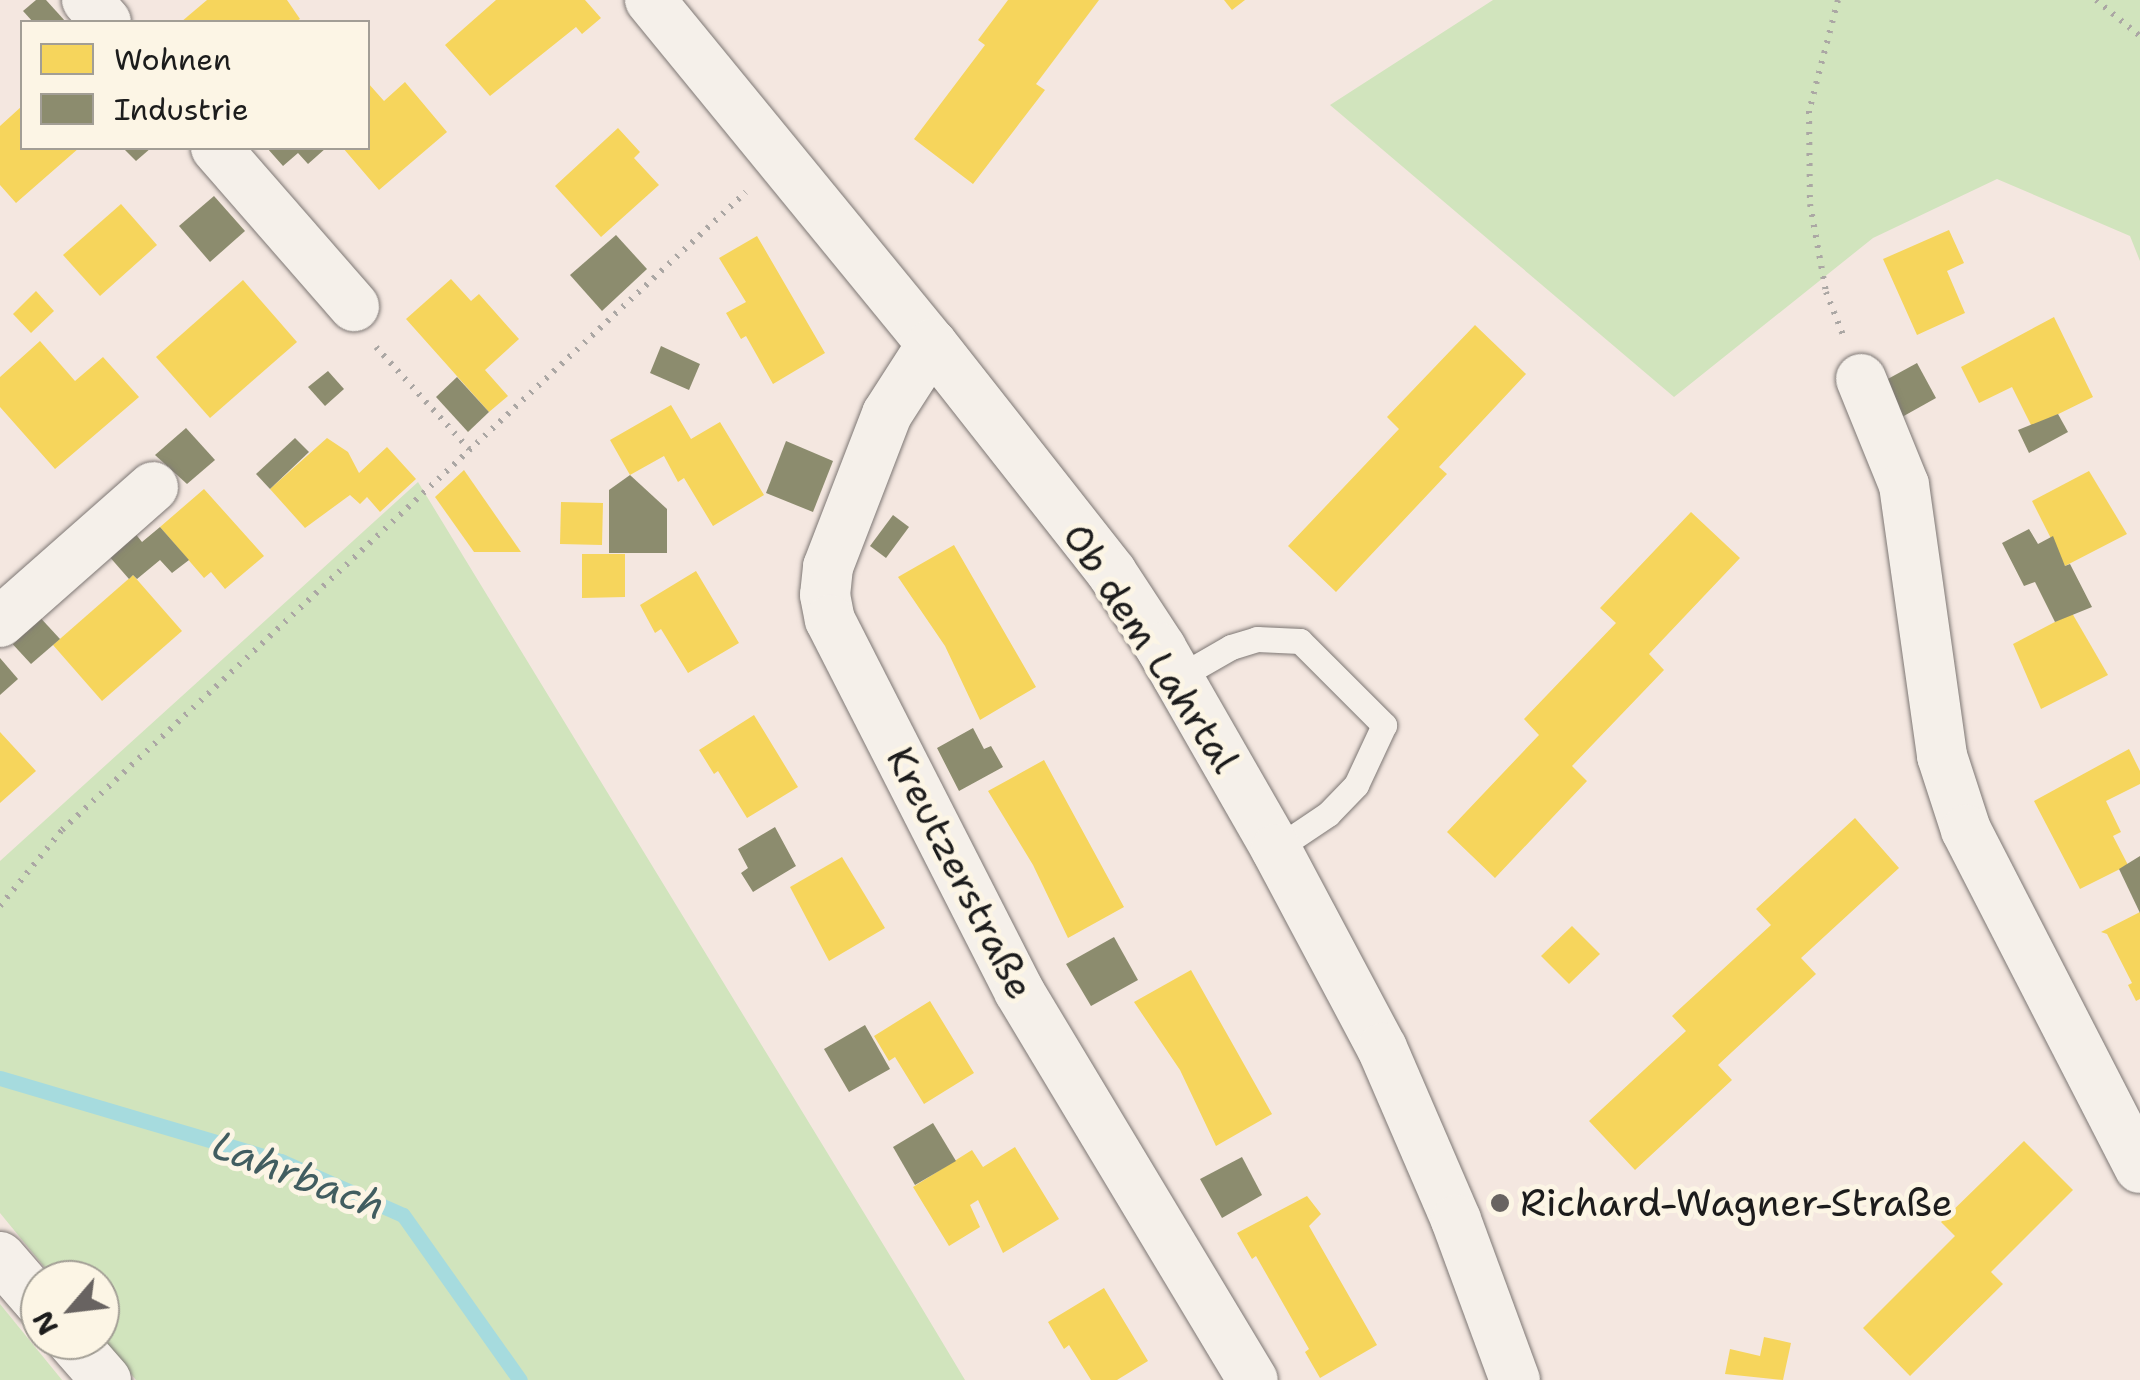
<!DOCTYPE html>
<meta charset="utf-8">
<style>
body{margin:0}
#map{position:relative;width:2140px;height:1380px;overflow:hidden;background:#f4e7e0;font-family:"Shantell Sans",sans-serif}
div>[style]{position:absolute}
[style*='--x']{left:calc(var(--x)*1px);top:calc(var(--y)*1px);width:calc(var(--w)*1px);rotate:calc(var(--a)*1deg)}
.green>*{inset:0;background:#d1e4bd}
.homes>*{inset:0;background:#f6d55c}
.industry>*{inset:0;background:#8c8c6e}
.stream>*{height:15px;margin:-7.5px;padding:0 7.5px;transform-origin:7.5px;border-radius:7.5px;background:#a6dbde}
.path>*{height:6px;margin-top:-3px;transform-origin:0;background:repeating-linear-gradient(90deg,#aba7a4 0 2.5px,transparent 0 10.5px)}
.roads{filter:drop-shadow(0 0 2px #7d7774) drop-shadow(0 0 2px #7d7774)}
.lane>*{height:25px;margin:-12.5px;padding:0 12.5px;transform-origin:12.5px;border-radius:12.5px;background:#f5f0ea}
.street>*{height:50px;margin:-25px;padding:0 25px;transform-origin:25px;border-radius:25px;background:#f5f0ea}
.dots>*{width:28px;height:28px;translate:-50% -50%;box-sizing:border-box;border:5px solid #fcf5e5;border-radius:50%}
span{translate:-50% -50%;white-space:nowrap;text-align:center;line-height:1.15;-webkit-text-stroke:10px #fcf5e5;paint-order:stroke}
.street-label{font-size:38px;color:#1c1c1c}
.poi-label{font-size:38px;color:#1c1c1c}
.left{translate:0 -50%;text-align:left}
.water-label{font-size:40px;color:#415d60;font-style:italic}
.legend{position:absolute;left:20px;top:20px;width:350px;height:130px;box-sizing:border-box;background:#fcf5e5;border:2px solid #a29e95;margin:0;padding:12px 18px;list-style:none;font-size:30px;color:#1c1c1c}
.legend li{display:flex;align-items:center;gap:20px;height:50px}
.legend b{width:50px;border:2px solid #a29e95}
.north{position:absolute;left:20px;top:1260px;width:100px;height:100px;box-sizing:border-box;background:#fcf5e5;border:2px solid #a29e95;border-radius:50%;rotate:242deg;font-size:28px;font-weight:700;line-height:40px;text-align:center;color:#1c1c1c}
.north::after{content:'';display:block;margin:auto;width:35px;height:45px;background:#686361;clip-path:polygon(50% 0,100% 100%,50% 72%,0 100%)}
</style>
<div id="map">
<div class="green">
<i style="clip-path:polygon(1493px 0,2140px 0,2140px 261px,2130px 236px,1997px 179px,1873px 238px,1674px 397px,1330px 105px)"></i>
<i style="clip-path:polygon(418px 482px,908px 1285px,965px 1380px,136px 1380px,100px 1336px,100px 1280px,55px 1280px,0 1213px,0 861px)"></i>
<i style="clip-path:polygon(0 1304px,62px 1380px,0 1380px)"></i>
</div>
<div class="homes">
<i style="clip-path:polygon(207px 0,287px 0,300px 19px,295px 22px,181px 22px)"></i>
<i style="clip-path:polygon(496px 0,585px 0,601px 18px,582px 34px,576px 27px,490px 96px,445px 45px)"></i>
<i style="clip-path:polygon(1008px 0,1099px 0,1036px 84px,1045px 90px,973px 184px,914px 139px,985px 45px,978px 40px)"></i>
<i style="clip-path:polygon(1224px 0,1245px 0,1232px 10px)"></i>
<i style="clip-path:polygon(405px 82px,447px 132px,379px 190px,343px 148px,368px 148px,368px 83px,384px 101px)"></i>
<i style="clip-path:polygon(22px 106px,22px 148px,79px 148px,16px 203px,0 185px,0 126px)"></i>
<i style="clip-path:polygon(618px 128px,640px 152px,634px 158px,659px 185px,601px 237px,555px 186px)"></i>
<i style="clip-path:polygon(121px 204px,157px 245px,100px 296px,63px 255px)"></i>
<i style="clip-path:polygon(1949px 230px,1964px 263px,1947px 271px,1965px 313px,1917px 335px,1883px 259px)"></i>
<i style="clip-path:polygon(757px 236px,825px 353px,773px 384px,746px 336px,741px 339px,726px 313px,746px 302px,719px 258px)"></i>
<i style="clip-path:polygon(451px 279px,471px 301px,479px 294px,519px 339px,485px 370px,508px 396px,489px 412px,406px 319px)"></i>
<i style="clip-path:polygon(243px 280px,297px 342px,210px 418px,156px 357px)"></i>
<i style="clip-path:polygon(36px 291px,54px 311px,31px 333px,13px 314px)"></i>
<i style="clip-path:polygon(2054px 317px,2093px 397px,2032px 427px,2012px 387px,1979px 403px,1961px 367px)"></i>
<i style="clip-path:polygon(1475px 325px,1526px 374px,1439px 467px,1447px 474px,1336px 592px,1288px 546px,1399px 429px,1387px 417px)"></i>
<i style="clip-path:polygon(40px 341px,75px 381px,103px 357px,139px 397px,55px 469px,0 407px,0 377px)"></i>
<i style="clip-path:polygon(671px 405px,691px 439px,720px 422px,764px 495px,713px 526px,684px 478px,678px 482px,664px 456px,630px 475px,610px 440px)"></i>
<i style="clip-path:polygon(327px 438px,348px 452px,359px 473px,387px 447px,416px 479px,380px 512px,367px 497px,360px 504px,350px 495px,305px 528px,270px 489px)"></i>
<i style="clip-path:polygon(464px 470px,521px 552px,474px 552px,435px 497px)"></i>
<i style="clip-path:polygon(2089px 471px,2127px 534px,2065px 566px,2032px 501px)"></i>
<i style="clip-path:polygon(204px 489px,264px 556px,225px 589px,211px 572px,204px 578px,160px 527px)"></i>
<i style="clip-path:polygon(561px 502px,603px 503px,602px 545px,560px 544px)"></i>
<i style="clip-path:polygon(1691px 512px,1740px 558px,1649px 654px,1664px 670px,1572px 766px,1587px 781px,1495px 878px,1447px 832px,1539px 735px,1524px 719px,1616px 623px,1600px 608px)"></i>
<i style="clip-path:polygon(954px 545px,1036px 687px,980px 720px,945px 646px,898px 577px)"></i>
<i style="clip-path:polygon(582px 554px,625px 554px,625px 597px,582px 598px)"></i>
<i style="clip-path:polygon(696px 571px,739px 643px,688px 673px,661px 629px,655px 633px,640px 605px)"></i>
<i style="clip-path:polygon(133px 575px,182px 631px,102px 701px,53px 645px)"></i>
<i style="clip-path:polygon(2072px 613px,2108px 675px,2041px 709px,2013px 644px)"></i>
<i style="clip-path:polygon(754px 715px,798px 787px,747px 818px,718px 771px,714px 774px,699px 750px)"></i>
<i style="clip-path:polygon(0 732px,36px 771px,0 803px)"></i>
<i style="clip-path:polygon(2129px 749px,2140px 771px,2140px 784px,2106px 801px,2121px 832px,2113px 836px,2128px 865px,2080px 889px,2034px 801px)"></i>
<i style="clip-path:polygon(1044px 760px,1124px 907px,1068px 938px,1033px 865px,988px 791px)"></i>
<i style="clip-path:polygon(1855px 818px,1899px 868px,1801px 958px,1816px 974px,1718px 1065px,1732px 1080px,1635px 1170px,1589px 1121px,1686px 1031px,1672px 1016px,1771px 925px,1756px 909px)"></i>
<i style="clip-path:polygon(842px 857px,885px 928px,829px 961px,790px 887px)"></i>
<i style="clip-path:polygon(2140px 912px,2140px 999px,2136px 1001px,2128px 985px,2132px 983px,2107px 934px,2101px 932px)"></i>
<i style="clip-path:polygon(1572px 926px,1600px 954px,1569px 984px,1541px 956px)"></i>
<i style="clip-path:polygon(1191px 970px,1272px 1114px,1216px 1146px,1180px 1070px,1134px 1002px)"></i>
<i style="clip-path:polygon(930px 1001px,974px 1073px,924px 1104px,895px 1057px,889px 1061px,874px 1036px)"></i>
<i style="clip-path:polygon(2024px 1141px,2073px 1190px,1991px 1272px,2003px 1284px,1910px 1376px,1863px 1328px,1955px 1236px,1941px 1222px)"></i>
<i style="clip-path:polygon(1015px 1147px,1059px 1219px,1003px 1253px,978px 1200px,970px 1205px,980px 1227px,949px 1246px,913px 1187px,972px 1150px,983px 1167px)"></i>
<i style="clip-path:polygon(1307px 1196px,1321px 1214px,1309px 1226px,1377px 1345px,1320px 1378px,1305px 1352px,1309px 1349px,1256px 1256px,1252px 1259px,1237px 1233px)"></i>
<i style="clip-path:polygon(1104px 1288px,1148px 1361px,1117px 1380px,1091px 1380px,1069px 1345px,1064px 1349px,1048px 1322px)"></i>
<i style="clip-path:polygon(1764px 1337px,1791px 1343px,1783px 1380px,1725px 1374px,1730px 1349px,1760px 1356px)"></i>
</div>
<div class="industry">
<i style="clip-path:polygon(36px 0,46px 0,66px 22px,33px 22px,23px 11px)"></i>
<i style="clip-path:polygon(123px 148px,151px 148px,136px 161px)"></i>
<i style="clip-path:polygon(267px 148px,326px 148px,308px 164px,298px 153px,283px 166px)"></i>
<i style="clip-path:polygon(214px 196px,245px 231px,210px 262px,179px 226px)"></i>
<i style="clip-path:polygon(616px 235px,647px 269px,602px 311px,570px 275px)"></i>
<i style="clip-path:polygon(661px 346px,700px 364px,689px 390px,650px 373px)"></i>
<i style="clip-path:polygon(1917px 363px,1936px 398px,1902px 417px,1875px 386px)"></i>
<i style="clip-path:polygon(328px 371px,344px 389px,325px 406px,308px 387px)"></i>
<i style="clip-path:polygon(457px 377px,489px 412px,468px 432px,436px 397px)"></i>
<i style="clip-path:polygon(2058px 414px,2068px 432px,2029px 453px,2018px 430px)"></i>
<i style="clip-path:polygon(186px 428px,215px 460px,187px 484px,155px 455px)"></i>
<i style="clip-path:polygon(295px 438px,309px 452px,270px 489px,256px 474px)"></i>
<i style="clip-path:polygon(786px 441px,833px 461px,813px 512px,766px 493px)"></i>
<i style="clip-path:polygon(630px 475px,667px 509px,667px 553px,609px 553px,609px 490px)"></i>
<i style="clip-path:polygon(893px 515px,909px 527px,886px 558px,870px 546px)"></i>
<i style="clip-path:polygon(160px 527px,189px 560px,172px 573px,160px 560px,137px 579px,133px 575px,129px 579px,108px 555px,134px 532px,142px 542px)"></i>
<i style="clip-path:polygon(2029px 529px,2038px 544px,2053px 536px,2065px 566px,2070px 564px,2092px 607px,2055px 622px,2035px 582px,2024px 586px,2002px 543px)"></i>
<i style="clip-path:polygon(36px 613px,60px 639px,31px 664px,7px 638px)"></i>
<i style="clip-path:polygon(0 658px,18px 679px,0 695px)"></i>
<i style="clip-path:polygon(973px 728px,984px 749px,991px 746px,1003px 767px,959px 791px,937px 748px)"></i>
<i style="clip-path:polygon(775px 827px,796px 866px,753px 892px,741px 873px,748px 868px,738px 849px)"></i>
<i style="clip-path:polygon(2140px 856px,2140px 913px,2119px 869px)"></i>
<i style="clip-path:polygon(1114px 937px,1138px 980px,1091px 1006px,1066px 964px)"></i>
<i style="clip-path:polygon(865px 1025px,890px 1069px,849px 1092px,824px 1049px)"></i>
<i style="clip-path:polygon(933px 1123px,956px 1161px,915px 1185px,893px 1147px)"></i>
<i style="clip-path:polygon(1242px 1157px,1262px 1195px,1222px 1218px,1200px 1179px)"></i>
</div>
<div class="stream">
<i style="--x:0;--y:1078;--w:293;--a:16.5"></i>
<i style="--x:281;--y:1161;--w:133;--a:23.9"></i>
<i style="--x:403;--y:1215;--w:202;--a:54.7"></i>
</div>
<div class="path">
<i style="--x:1838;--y:0;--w:115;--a:104.6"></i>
<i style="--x:1809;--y:111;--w:93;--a:89.4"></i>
<i style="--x:1810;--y:204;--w:89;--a:79.7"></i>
<i style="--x:1826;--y:292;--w:46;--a:68.4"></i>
<i style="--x:2096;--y:0;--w:57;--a:39.3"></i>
<i style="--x:376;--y:347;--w:138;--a:47.6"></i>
<i style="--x:0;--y:906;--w:98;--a:-50.8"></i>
<i style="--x:62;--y:830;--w:935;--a:-43.01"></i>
</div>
<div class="roads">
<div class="lane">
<i style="--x:1177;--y:678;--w:62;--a:-29.9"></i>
<i style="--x:1231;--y:647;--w:27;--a:-17"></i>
<i style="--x:1257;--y:639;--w:43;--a:2.7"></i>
<i style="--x:1300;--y:641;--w:119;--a:45"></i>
<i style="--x:1384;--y:725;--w:66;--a:115"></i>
<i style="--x:1356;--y:785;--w:40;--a:134"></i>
<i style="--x:1328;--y:814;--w:63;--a:146.1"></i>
</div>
<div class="street">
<i style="--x:87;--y:0;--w:29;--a:49"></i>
<i style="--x:650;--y:0;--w:445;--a:50.7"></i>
<i style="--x:932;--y:344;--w:291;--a:51.8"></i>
<i style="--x:1112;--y:573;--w:90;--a:56.8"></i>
<i style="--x:1161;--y:648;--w:232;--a:60.2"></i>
<i style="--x:1276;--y:849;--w:225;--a:62"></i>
<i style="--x:1382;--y:1048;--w:187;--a:66.7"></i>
<i style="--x:1456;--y:1220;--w:171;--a:69.8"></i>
<i style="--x:216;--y:148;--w:210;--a:48.9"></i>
<i style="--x:932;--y:344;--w:83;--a:122.7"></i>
<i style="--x:887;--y:414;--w:164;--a:111.1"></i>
<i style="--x:828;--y:567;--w:28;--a:96"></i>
<i style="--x:825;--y:595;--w:25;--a:79"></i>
<i style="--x:830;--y:620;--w:416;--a:63"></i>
<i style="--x:1019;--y:991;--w:454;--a:59"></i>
<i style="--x:1861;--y:379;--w:114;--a:67.9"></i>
<i style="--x:1904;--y:485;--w:274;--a:82"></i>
<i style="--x:1942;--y:756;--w:78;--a:72"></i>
<i style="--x:1966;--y:830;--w:380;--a:62.8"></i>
<i style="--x:0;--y:622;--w:204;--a:-41.4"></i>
<i style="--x:0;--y:1257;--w:61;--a:49"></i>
<i style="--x:71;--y:1340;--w:53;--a:48.8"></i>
</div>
</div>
<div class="dots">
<i style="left:1500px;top:1203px;background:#686361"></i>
</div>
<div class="street-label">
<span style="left:1151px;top:648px;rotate:57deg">Ob dem Lahrtal</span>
<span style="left:960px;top:873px;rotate:63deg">Kreutzerstraße</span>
</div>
<div class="poi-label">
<span class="left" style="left:1520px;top:1203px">Richard-Wagner-Straße</span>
</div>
<div class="water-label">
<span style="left:299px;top:1175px;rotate:21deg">Lahrbach</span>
</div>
<ul class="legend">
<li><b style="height:28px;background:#f6d55c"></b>Wohnen</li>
<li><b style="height:28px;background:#8c8c6e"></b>Industrie</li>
</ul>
<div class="north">N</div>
</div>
